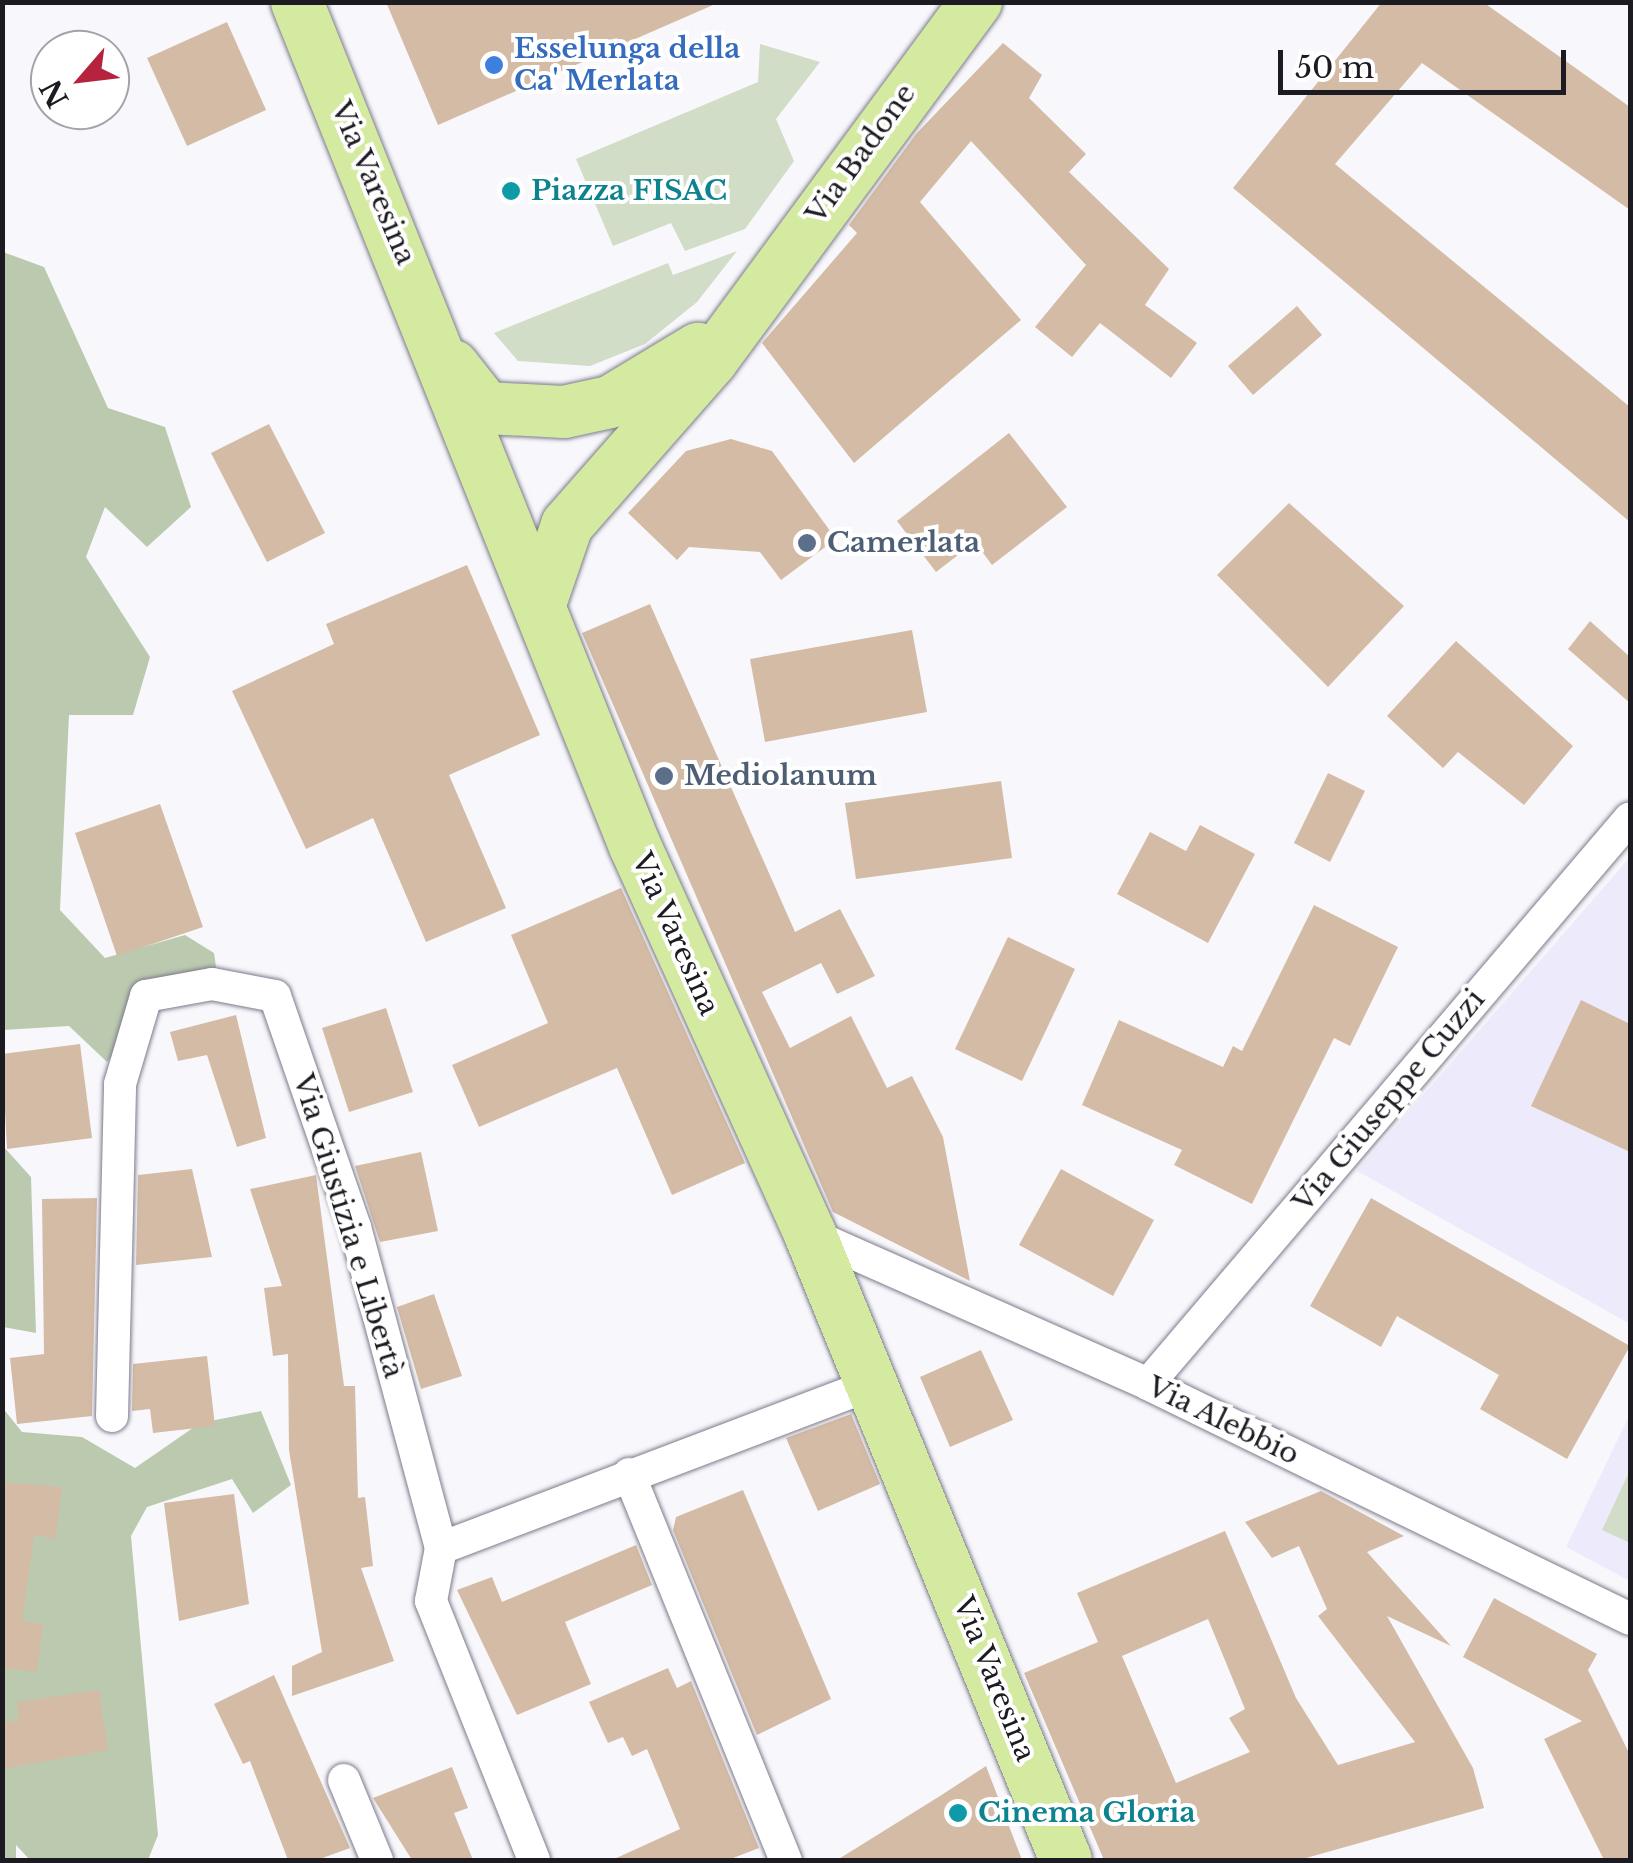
<!DOCTYPE html>
<meta charset="utf-8">
<style>
body{margin:0}
#map{position:relative;width:1633px;height:1863px;overflow:hidden;background:#f8f8fc;font-family:"Libre Baskerville",serif}
div>[style]{position:absolute}
[style*='--x']{left:calc(var(--x)*1px);top:calc(var(--y)*1px);width:calc(var(--w)*1px);rotate:calc(var(--a)*1deg)}
.built>*{inset:0;background:#edebfb}
.green>*{inset:0;background:#d1ddc7}
.forest>*{inset:0;background:#bbcaaf}
.building>*{inset:0;background:#d4bba5}
.roads{filter:drop-shadow(0 0 2px #7d7b8c) drop-shadow(0 0 2px #7d7b8c)}
.minor>*{height:32px;margin:-16px;padding:0 16px;transform-origin:16px;border-radius:16px;background:#fff}
.primary>*{height:52px;margin:-26px;padding:0 26px;transform-origin:26px;border-radius:26px;background:#d4eaa0}
.dots>*{width:28px;height:28px;translate:-50% -50%;box-sizing:border-box;border:5px solid #fff;border-radius:50%}
span{translate:-50% -50%;white-space:nowrap;text-align:center;line-height:1.15;-webkit-text-stroke:8px #fff;paint-order:stroke}
.shop-label{font-size:28px;color:#366cbe;font-weight:700}
.left{translate:0 -50%;text-align:left}
.street-label{font-size:28px;color:#1c1b22}
.culture-label{font-size:28px;color:#0d838f;font-weight:700}
.service-label{font-size:28px;color:#4e5e75;font-weight:700}
.frame{position:absolute;inset:0;border:5px solid #1c1b22;pointer-events:none}
.north{position:absolute;left:30px;top:30px;width:100px;height:100px;box-sizing:border-box;background:#fff;border:2px solid #a4a4a7;border-radius:50%;rotate:242deg;font-size:28px;font-weight:700;line-height:40px;text-align:center;color:#1c1b22}
.north::after{content:'';display:block;margin:auto;width:35px;height:45px;background:#b5233d;clip-path:polygon(50% 0,100% 100%,50% 72%,0 100%)}
.scale{position:absolute;left:1278px;top:50px;width:288px;height:45px;box-sizing:border-box;border:5px solid #1c1b22;border-top:0;padding-left:12px;font-size:30px;line-height:35px;white-space:nowrap;color:#1c1b22;-webkit-text-stroke:8px #fff;paint-order:stroke}
</style>
<div id="map">
<div class="built">
<i style="clip-path:polygon(1630px 857px,1630px 1024px,1581px 1001px,1532px 1105px,1630px 1152px,1630px 1324px,1357px 1171px)"></i>
<i style="clip-path:polygon(1630px 1414px,1630px 1470px,1603px 1530px,1630px 1543px,1630px 1581px,1566px 1547px)"></i>
</div>
<div class="green">
<i style="clip-path:polygon(760px 44px,820px 62px,776px 119px,794px 161px,745px 229px,685px 251px,671px 223px,613px 246px,576px 159px,758px 82px)"></i>
<i style="clip-path:polygon(737px 251px,697px 302px,645px 344px,590px 366px,518px 361px,494px 333px,668px 263px,673px 275px)"></i>
<i style="clip-path:polygon(1630px 1470px,1630px 1543px,1602px 1530px)"></i>
</div>
<div class="forest">
<i style="clip-path:polygon(3px 252px,44px 267px,108px 408px,165px 427px,191px 507px,147px 547px,105px 507px,86px 557px,150px 657px,133px 715px,69px 715px,60px 910px,105px 958px,185px 935px,214px 953px,218px 980px,152px 1005px,107px 1062px,69px 1026px,3px 1030px)"></i>
<i style="clip-path:polygon(3px 1146px,31px 1177px,36px 1333px,3px 1327px)"></i>
<i style="clip-path:polygon(2px 1407px,22px 1432px,82px 1437px,135px 1468px,200px 1423px,261px 1411px,291px 1485px,253px 1513px,232px 1479px,147px 1507px,131px 1536px,158px 1835px,148px 1860px,30px 1860px,16px 1845px,16px 1860px,3px 1860px)"></i>
</div>
<div class="building">
<i style="clip-path:polygon(386px 2px,720px 2px,438px 125px)"></i>
<i style="clip-path:polygon(1382px 2px,1483px 2px,1630px 107px,1630px 210px,1422px 63px,1335px 164px,1630px 407px,1630px 522px,1233px 188px)"></i>
<i style="clip-path:polygon(227px 22px,266px 110px,187px 146px,147px 58px)"></i>
<i style="clip-path:polygon(1003px 43px,1042px 75px,1029px 98px,1086px 154px,1069px 172px,1169px 269px,1145px 305px,1197px 343px,1171px 378px,1100px 323px,1072px 357px,1035px 327px,1086px 265px,971px 141px,920px 202px,1021px 320px,854px 463px,762px 343px,857px 233px,849px 225px,916px 134px)"></i>
<i style="clip-path:polygon(1297px 306px,1322px 335px,1253px 395px,1228px 366px)"></i>
<i style="clip-path:polygon(269px 424px,325px 533px,267px 562px,211px 453px)"></i>
<i style="clip-path:polygon(1009px 433px,1067px 507px,992px 565px,975px 542px,936px 572px,897px 521px)"></i>
<i style="clip-path:polygon(731px 439px,772px 451px,836px 539px,781px 580px,760px 552px,689px 547px,677px 560px,628px 513px,686px 451px)"></i>
<i style="clip-path:polygon(1289px 503px,1404px 606px,1328px 687px,1217px 575px)"></i>
<i style="clip-path:polygon(467px 565px,540px 735px,449px 775px,506px 908px,426px 942px,373px 818px,306px 849px,232px 691px,334px 644px,326px 624px)"></i>
<i style="clip-path:polygon(650px 604px,795px 932px,840px 909px,875px 976px,837px 994px,821px 963px,762px 992px,790px 1048px,851px 1016px,887px 1088px,912px 1076px,943px 1137px,970px 1281px,833px 1212px,582px 633px)"></i>
<i style="clip-path:polygon(1590px 621px,1630px 657px,1630px 703px,1568px 649px)"></i>
<i style="clip-path:polygon(912px 630px,927px 712px,765px 742px,750px 659px)"></i>
<i style="clip-path:polygon(1456px 641px,1573px 746px,1524px 805px,1458px 752px,1443px 768px,1387px 716px)"></i>
<i style="clip-path:polygon(1328px 773px,1365px 791px,1330px 862px,1294px 843px)"></i>
<i style="clip-path:polygon(1001px 781px,1012px 858px,856px 879px,845px 803px)"></i>
<i style="clip-path:polygon(160px 804px,203px 927px,117px 956px,75px 833px)"></i>
<i style="clip-path:polygon(1200px 825px,1255px 854px,1208px 943px,1117px 894px,1150px 832px,1186px 851px)"></i>
<i style="clip-path:polygon(621px 888px,745px 1163px,672px 1195px,617px 1068px,479px 1127px,452px 1065px,548px 1023px,511px 935px)"></i>
<i style="clip-path:polygon(1314px 905px,1398px 947px,1350px 1046px,1334px 1038px,1252px 1204px,1174px 1165px,1182px 1150px,1082px 1105px,1119px 1020px,1223px 1067px,1233px 1046px,1242px 1051px)"></i>
<i style="clip-path:polygon(1008px 937px,1075px 969px,1022px 1081px,955px 1049px)"></i>
<i style="clip-path:polygon(1581px 1000px,1630px 1024px,1630px 1152px,1531px 1106px)"></i>
<i style="clip-path:polygon(386px 1008px,413px 1092px,349px 1112px,322px 1028px)"></i>
<i style="clip-path:polygon(236px 1015px,266px 1138px,237px 1147px,207px 1055px,178px 1061px,170px 1032px)"></i>
<i style="clip-path:polygon(80px 1044px,92px 1138px,7px 1149px,2px 1054px)"></i>
<i style="clip-path:polygon(421px 1152px,438px 1231px,380px 1242px,355px 1166px)"></i>
<i style="clip-path:polygon(192px 1169px,212px 1257px,136px 1265px,138px 1175px)"></i>
<i style="clip-path:polygon(1061px 1169px,1154px 1220px,1113px 1296px,1019px 1245px)"></i>
<i style="clip-path:polygon(316px 1175px,344px 1386px,355px 1386px,358px 1498px,365px 1497px,373px 1566px,361px 1568px,394px 1661px,292px 1696px,292px 1666px,322px 1652px,289px 1450px,288px 1354px,273px 1356px,264px 1288px,282px 1286px,250px 1189px)"></i>
<i style="clip-path:polygon(97px 1198px,92px 1416px,17px 1424px,10px 1358px,44px 1354px,42px 1199px)"></i>
<i style="clip-path:polygon(1371px 1198px,1630px 1346px,1567px 1459px,1480px 1409px,1499px 1375px,1397px 1316px,1381px 1347px,1310px 1306px)"></i>
<i style="clip-path:polygon(434px 1294px,462px 1376px,421px 1389px,397px 1307px)"></i>
<i style="clip-path:polygon(981px 1350px,1013px 1420px,950px 1447px,920px 1377px)"></i>
<i style="clip-path:polygon(207px 1356px,215px 1426px,153px 1433px,150px 1409px,132px 1411px,133px 1364px)"></i>
<i style="clip-path:polygon(851px 1414px,880px 1484px,818px 1511px,786px 1438px)"></i>
<i style="clip-path:polygon(2px 1482px,62px 1487px,56px 1539px,34px 1535px,22px 1621px,43px 1624px,37px 1672px,2px 1668px)"></i>
<i style="clip-path:polygon(743px 1490px,831px 1699px,757px 1735px,673px 1530px,676px 1517px)"></i>
<i style="clip-path:polygon(evenodd,1321px 1491px,1404px 1536px,1367px 1552px,1451px 1646px,1387px 1616px,1473px 1768px,1484px 1808px,1299px 1860px,1104px 1860px,1024px 1673px,1098px 1642px,1077px 1593px,1225px 1531px,1296px 1698px,1338px 1765px,1415px 1742px,1318px 1616px,1327px 1609px,1299px 1546px,1272px 1558px,1245px 1522px,1321px 1491px,1208px 1619px,1245px 1709px,1229px 1718px,1250px 1752px,1176px 1783px,1122px 1656px,1208px 1619px)"></i>
<i style="clip-path:polygon(234px 1494px,249px 1604px,179px 1621px,164px 1503px)"></i>
<i style="clip-path:polygon(636px 1545px,652px 1585px,565px 1622px,591px 1684px,517px 1715px,457px 1590px,492px 1577px,502px 1602px)"></i>
<i style="clip-path:polygon(1494px 1598px,1597px 1654px,1588px 1670px,1630px 1755px,1630px 1860px,1604px 1860px,1544px 1739px,1582px 1721px,1463px 1657px)"></i>
<i style="clip-path:polygon(668px 1668px,677px 1688px,691px 1681px,759px 1848px,728px 1860px,612px 1860px,680px 1829px,647px 1749px,632px 1756px,623px 1737px,608px 1743px,589px 1702px)"></i>
<i style="clip-path:polygon(274px 1675px,350px 1848px,317px 1860px,288px 1860px,250px 1761px,243px 1764px,214px 1704px)"></i>
<i style="clip-path:polygon(99px 1690px,108px 1750px,2px 1769px,2px 1723px,19px 1720px,17px 1702px)"></i>
<i style="clip-path:polygon(986px 1766px,1022px 1860px,837px 1860px,940px 1796px)"></i>
<i style="clip-path:polygon(452px 1767px,468px 1808px,454px 1813px,473px 1860px,412px 1860px,373px 1798px)"></i>
</div>
<div class="roads">
<div class="minor">
<i style="--x:810;--y:1234;--w:370;--a:23.9"></i>
<i style="--x:1148;--y:1384;--w:536;--a:25.99"></i>
<i style="--x:1148;--y:1384;--w:743;--a:-49.58"></i>
<i style="--x:112;--y:1416;--w:332;--a:-88.6"></i>
<i style="--x:120;--y:1084;--w:92;--a:-73.5"></i>
<i style="--x:146;--y:996;--w:67;--a:-10.3"></i>
<i style="--x:212;--y:984;--w:64;--a:10.8"></i>
<i style="--x:275;--y:996;--w:244;--a:70.9"></i>
<i style="--x:355;--y:1227;--w:332;--a:75"></i>
<i style="--x:441;--y:1548;--w:54;--a:100.7"></i>
<i style="--x:431;--y:1601;--w:279;--a:68.3"></i>
<i style="--x:629;--y:1474;--w:417;--a:67.9"></i>
<i style="--x:441;--y:1548;--w:461;--a:-20.8"></i>
<i style="--x:344;--y:1780;--w:87;--a:67.6"></i>
</div>
<div class="primary">
<i style="--x:297;--y:2;--w:909;--a:68.18"></i>
<i style="--x:635;--y:846;--w:426;--a:65.7"></i>
<i style="--x:810;--y:1234;--w:676;--a:67.76"></i>
<i style="--x:453;--y:366;--w:53;--a:51.8"></i>
<i style="--x:486;--y:408;--w:78;--a:2.9"></i>
<i style="--x:564;--y:412;--w:47;--a:-12.3"></i>
<i style="--x:610;--y:402;--w:103;--a:-31.1"></i>
<i style="--x:541;--y:601;--w:80;--a:-71.1"></i>
<i style="--x:567;--y:525;--w:220;--a:-48.7"></i>
<i style="--x:712;--y:360;--w:445;--a:-53.6"></i>
</div>
</div>
<div class="dots">
<i style="left:494px;top:65px;background:#3f7fe0"></i>
<i style="left:511px;top:191px;background:#0f9aa8"></i>
<i style="left:807px;top:543px;background:#5c6f8a"></i>
<i style="left:664px;top:776px;background:#5c6f8a"></i>
<i style="left:958px;top:1813px;background:#0f9aa8"></i>
</div>
<div class="shop-label">
<span class="left" style="left:514px;top:65px">Esselunga della<br>Ca' Merlata</span>
</div>
<div class="street-label">
<span style="left:861px;top:154px;rotate:-54deg">Via Badone</span>
<span style="left:373px;top:183px;rotate:67deg">Via Varesina</span>
<span style="left:675px;top:934px;rotate:66deg">Via Varesina</span>
<span style="left:1389px;top:1101px;rotate:-50deg">Via Giuseppe Cuzzi</span>
<span style="left:348px;top:1226px;rotate:73deg">Via Giustizia e Libertà</span>
<span style="left:1223px;top:1421px;rotate:26deg">Via Alebbio</span>
<span style="left:994px;top:1679px;rotate:68deg">Via Varesina</span>
</div>
<div class="culture-label">
<span class="left" style="left:531px;top:191px">Piazza FISAC</span>
<span class="left" style="left:978px;top:1813px">Cinema Gloria</span>
</div>
<div class="service-label">
<span class="left" style="left:827px;top:543px">Camerlata</span>
<span class="left" style="left:684px;top:776px">Mediolanum</span>
</div>
<div class="frame"></div>
<div class="north">N</div>
<div class="scale">50 m</div>
</div>
